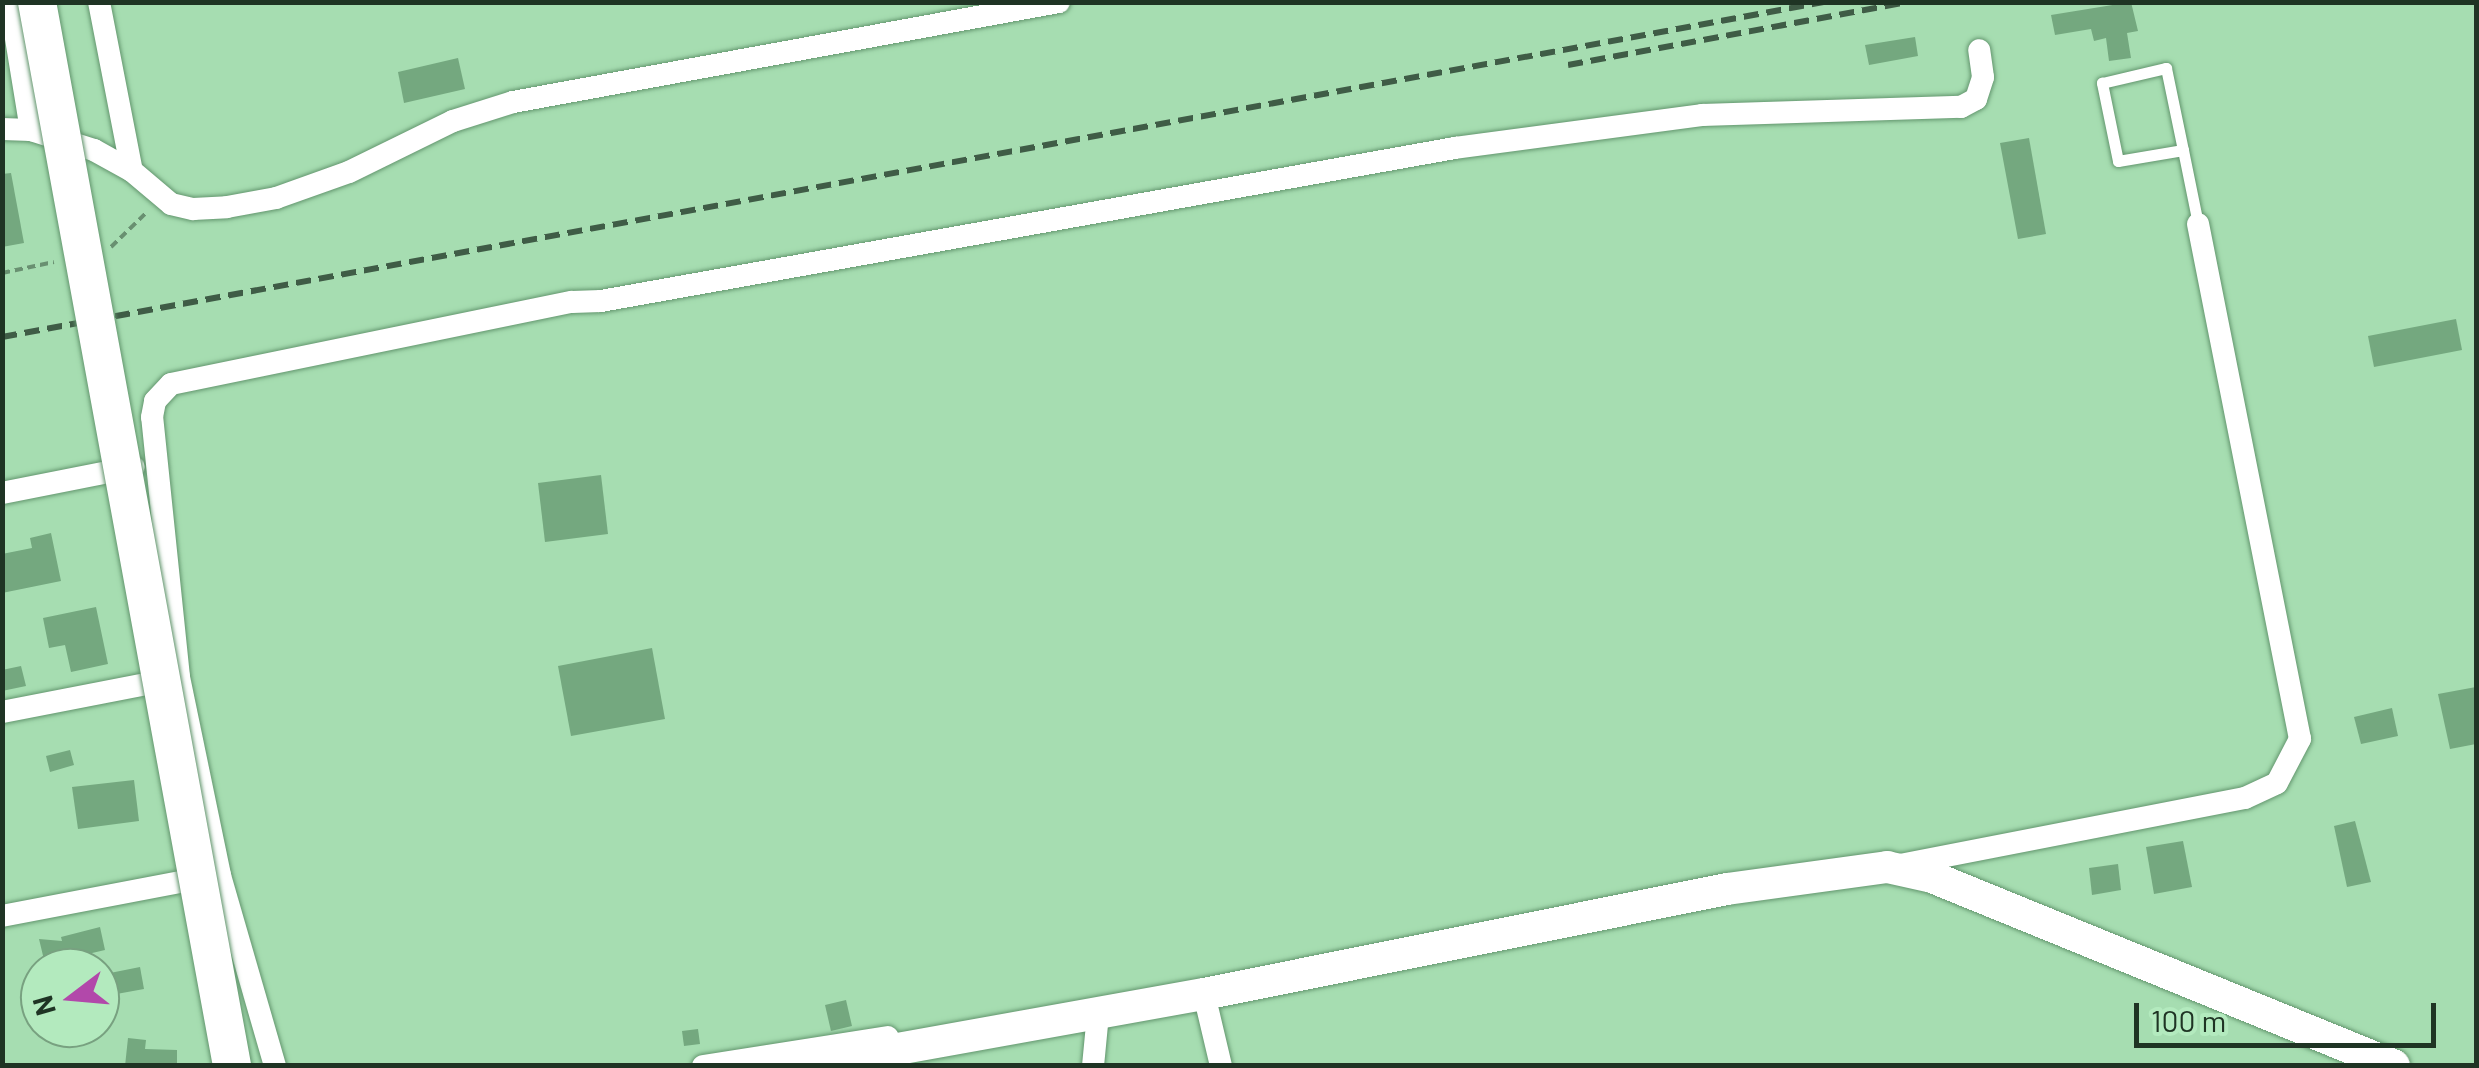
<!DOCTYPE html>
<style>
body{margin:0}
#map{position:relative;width:2479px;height:1068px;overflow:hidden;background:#a6ddb1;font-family:Barlow,sans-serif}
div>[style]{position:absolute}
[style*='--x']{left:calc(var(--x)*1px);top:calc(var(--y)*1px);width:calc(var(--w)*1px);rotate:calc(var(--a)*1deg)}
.building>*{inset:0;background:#74a87f}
.path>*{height:4px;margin-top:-2px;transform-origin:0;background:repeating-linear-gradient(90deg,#699071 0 8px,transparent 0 13px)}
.roads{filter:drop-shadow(0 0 2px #63966e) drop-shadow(0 0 2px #63966e)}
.service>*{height:11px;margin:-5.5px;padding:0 5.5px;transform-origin:5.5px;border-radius:5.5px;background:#fff}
.minor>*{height:22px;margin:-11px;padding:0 11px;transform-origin:11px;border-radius:11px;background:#fff}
.secondary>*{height:32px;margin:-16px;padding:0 16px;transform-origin:16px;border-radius:16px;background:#fff}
.rail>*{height:6px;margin-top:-3px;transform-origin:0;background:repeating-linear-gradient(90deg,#3f5c46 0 15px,transparent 0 23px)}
.bridges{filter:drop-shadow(0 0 2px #63966e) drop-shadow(0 0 2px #63966e)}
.primary-bridge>*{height:38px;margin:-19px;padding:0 19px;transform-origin:19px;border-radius:19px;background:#fff}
span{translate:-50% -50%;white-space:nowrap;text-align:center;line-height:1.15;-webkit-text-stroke:9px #b3eabe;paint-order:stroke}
.frame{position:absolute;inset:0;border:5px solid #1f3424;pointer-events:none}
.north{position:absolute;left:20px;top:948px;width:100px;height:100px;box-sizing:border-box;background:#b3eabe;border:2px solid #78a180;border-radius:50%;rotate:254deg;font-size:28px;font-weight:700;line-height:40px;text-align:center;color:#1f3424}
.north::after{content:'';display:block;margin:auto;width:35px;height:45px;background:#b248aa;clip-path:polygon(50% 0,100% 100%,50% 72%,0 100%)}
.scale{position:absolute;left:2134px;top:1003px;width:302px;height:45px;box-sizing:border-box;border:5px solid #1f3424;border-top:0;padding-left:12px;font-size:30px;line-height:35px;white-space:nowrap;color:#1f3424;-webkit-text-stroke:8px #b3eabe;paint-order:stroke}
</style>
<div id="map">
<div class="building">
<i style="clip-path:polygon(2131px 2px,2138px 31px,2127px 33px,2131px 58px,2109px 61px,2106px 38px,2094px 41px,2091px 29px,2055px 35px,2051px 15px)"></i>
<i style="clip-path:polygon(1915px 37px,1918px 56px,1869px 65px,1865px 45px)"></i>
<i style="clip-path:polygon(458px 58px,465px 89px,404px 103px,398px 72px)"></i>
<i style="clip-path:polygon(2029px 138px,2046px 234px,2018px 239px,2000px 143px)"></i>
<i style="clip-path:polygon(11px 173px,24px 243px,2px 247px,2px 174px)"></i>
<i style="clip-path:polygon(2456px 319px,2462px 350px,2374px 367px,2368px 336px)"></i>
<i style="clip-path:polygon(601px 475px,608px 534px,545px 542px,538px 483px)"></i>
<i style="clip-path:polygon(51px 533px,61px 581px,2px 593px,2px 554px,32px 548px,30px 538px)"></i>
<i style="clip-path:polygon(96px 607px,108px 664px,71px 672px,65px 645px,49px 648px,43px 618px)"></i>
<i style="clip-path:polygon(652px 648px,665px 719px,571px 736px,558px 666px)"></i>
<i style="clip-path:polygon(21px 666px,26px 686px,2px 691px,2px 670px)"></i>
<i style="clip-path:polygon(2476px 687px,2476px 744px,2450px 749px,2438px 694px)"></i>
<i style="clip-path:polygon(2392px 708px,2398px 736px,2361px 744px,2354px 717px)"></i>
<i style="clip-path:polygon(70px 750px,74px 765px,50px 772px,46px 756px)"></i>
<i style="clip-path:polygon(134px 780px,139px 821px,78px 829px,72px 787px)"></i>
<i style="clip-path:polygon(2355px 821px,2371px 882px,2347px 887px,2334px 826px)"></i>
<i style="clip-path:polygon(2183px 841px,2192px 887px,2154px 894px,2146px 847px)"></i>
<i style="clip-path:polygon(2118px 864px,2121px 890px,2092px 895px,2089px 868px)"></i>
<i style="clip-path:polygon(100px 927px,105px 950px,45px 964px,39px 939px,62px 941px,61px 937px)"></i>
<i style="clip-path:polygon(140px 967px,144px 989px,100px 997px,100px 975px)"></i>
<i style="clip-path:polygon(846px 1000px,852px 1026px,831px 1031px,825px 1005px)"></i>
<i style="clip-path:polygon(698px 1029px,700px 1044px,684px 1046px,682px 1031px)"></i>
<i style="clip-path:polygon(128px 1038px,146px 1040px,145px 1049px,177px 1050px,177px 1066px,125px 1066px)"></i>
</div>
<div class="path">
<i style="--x:111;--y:247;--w:50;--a:-44.2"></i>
<i style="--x:2;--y:273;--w:53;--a:-11.9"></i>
</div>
<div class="roads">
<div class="service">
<i style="--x:2183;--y:150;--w:66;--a:170.4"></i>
<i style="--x:2118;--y:161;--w:80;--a:-101.6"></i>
<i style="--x:2102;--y:83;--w:66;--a:-13.2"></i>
<i style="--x:2166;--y:68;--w:84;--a:78.3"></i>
<i style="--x:2183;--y:150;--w:76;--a:78.5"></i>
</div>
<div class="minor">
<i style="--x:10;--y:2;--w:130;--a:80.7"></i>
<i style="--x:99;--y:2;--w:172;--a:79"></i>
<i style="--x:2;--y:129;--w:29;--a:2"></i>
<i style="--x:31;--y:130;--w:66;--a:17.6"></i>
<i style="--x:94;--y:150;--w:43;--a:28.9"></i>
<i style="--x:132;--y:171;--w:51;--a:40.2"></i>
<i style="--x:171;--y:204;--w:23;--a:13"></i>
<i style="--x:193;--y:209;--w:34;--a:-3"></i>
<i style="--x:227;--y:207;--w:50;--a:-10.4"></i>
<i style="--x:276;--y:198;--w:77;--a:-19.6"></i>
<i style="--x:349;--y:172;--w:116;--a:-26.1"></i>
<i style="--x:453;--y:121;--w:63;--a:-17.6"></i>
<i style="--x:513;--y:102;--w:555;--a:-10.38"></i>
<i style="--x:2;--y:493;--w:134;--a:-11.2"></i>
<i style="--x:2;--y:712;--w:172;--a:-11"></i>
<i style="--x:1900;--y:865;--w:351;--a:-11"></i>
<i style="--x:2245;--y:798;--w:35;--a:-25"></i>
<i style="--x:2277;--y:783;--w:50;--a:-62.4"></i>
<i style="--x:2300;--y:739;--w:525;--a:-101.2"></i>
<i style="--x:2;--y:916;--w:209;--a:-10.8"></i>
<i style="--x:1204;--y:994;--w:74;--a:76.7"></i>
<i style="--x:275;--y:1066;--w:199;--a:-106.1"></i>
<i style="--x:220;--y:875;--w:202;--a:-101.7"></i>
<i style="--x:179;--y:677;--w:261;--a:-95.9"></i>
<i style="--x:152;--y:417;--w:16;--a:-79"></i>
<i style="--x:155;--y:401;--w:23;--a:-47"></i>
<i style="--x:171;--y:384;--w:409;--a:-11.6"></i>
<i style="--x:572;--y:302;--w:29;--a:-2"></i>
<i style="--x:601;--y:301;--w:868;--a:-10.16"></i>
<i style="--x:1455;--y:148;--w:249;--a:-7.6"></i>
<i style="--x:1702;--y:115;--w:259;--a:-1.8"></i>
<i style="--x:1961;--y:107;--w:17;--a:-28"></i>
<i style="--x:1976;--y:99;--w:23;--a:-72"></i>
<i style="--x:1983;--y:77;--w:27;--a:-98"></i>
<i style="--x:703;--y:1066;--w:187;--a:-8.9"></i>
<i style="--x:1093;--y:1066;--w:52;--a:-84.5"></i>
</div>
<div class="secondary">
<i style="--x:803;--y:1066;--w:407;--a:-10.2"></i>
<i style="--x:1204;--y:994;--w:533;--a:-11.35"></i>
<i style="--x:1727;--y:889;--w:162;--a:-7.8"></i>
<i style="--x:1887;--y:867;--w:46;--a:12.5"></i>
<i style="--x:1932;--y:877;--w:499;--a:22.2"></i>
</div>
</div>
<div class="rail">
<i style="--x:1568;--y:65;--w:345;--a:-10.5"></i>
<i style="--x:2;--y:337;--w:1852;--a:-10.42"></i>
</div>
<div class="bridges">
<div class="primary-bridge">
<i style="--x:37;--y:2;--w:1082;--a:79.61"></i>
</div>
</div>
<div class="frame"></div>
<div class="north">N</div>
<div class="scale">100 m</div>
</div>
